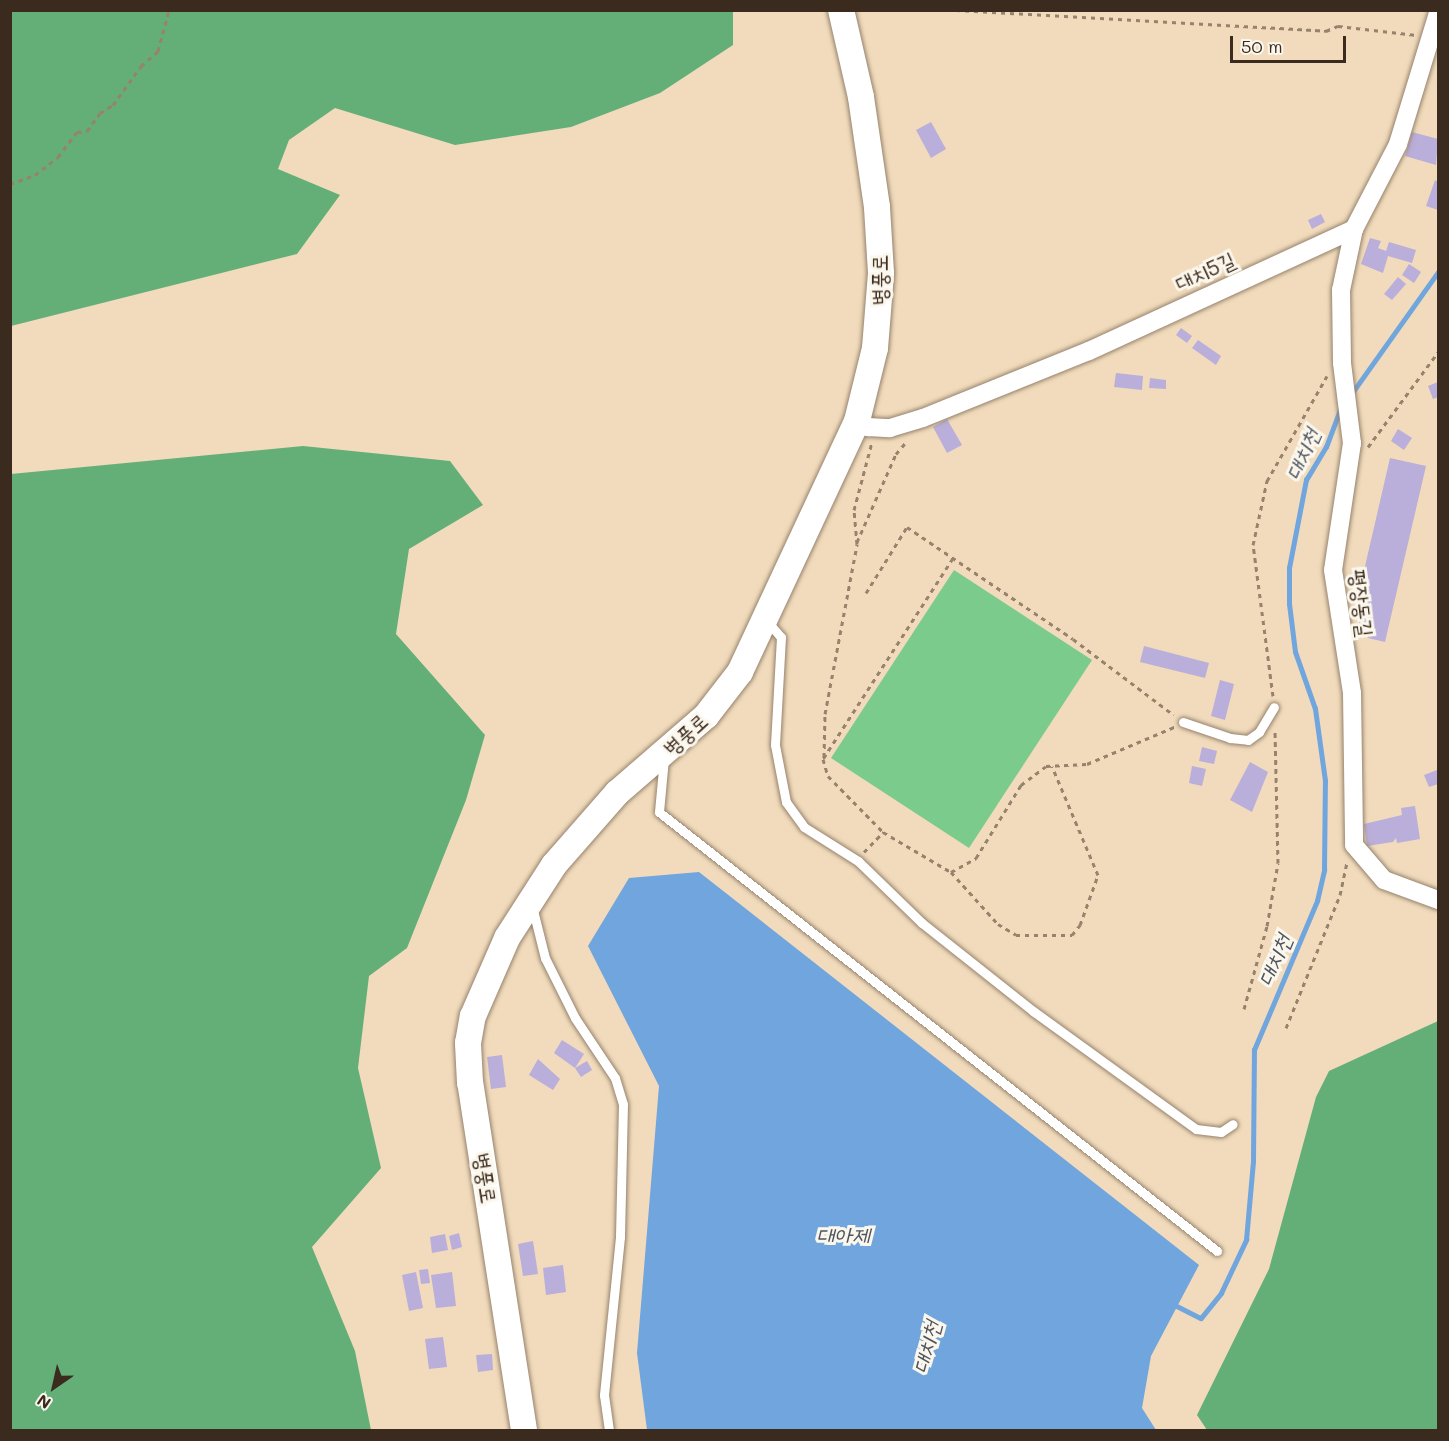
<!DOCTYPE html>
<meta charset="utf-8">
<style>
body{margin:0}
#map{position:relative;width:1449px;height:1441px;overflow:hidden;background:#f1dbbc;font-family:Mali,"Poor Story",sans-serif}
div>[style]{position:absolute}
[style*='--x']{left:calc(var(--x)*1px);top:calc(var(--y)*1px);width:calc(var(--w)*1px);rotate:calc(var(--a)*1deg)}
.green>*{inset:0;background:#7bcb8c}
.forest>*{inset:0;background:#64af78}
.water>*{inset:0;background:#70a5dd}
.stream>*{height:4.5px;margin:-2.25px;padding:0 2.25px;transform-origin:2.25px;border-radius:2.25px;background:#70a5dd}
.building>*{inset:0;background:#baaeda}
.path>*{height:3px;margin-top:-1.5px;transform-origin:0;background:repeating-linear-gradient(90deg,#96826d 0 4.5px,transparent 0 9px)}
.roads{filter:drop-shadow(0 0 2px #96826d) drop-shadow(0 0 2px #96826d)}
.lane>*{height:9px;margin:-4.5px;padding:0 4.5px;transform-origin:4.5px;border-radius:4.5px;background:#fff}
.street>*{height:18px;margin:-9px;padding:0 9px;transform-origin:9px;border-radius:9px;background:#fff}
.secondary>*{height:26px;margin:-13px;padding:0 13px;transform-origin:13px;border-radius:13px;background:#fff}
span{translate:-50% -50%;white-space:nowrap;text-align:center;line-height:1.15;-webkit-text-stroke:6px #fbf7ec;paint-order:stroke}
.street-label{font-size:21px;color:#3b2a1e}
.water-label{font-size:22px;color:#4e5561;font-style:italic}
.frame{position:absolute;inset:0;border:12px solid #3b2a1e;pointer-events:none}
.north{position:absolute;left:24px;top:1357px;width:60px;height:60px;-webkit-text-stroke:4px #fbf7ec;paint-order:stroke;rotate:214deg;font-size:16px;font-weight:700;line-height:24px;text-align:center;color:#3b2a1e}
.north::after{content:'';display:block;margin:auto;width:21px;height:27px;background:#3b2a1e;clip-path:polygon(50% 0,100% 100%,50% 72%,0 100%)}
.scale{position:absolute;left:1230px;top:36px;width:116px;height:27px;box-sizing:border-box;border:3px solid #3b2a1e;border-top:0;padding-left:8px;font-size:18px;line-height:21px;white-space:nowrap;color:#3b2a1e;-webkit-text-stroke:4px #fbf7ec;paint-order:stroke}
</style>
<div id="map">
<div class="green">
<i style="clip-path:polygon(954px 570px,1092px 660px,969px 848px,831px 758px)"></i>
</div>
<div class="forest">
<i style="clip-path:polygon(733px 11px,733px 45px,660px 93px,571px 127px,455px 145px,335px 108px,289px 140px,278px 169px,340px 195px,297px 254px,11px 326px,11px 11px)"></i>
<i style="clip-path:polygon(303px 446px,450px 461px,483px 505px,409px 549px,396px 634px,485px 735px,466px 800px,407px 948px,369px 976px,358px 1068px,381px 1168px,312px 1247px,355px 1351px,371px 1430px,11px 1430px,11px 474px)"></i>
<i style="clip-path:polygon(1438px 1021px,1438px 1430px,1207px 1430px,1197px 1415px,1269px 1269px,1316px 1097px,1329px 1071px)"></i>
</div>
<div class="water">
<i style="clip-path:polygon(699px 872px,1199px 1265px,1151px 1356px,1142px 1408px,1156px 1430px,647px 1430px,637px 1353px,659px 1086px,588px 946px,629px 878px)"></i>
</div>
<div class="stream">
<i style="--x:1352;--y:393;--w:148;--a:-54.6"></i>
<i style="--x:1173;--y:1304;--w:31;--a:27"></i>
<i style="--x:1201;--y:1318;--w:32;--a:-51"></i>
<i style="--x:1221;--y:1293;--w:59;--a:-64.7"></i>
<i style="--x:1246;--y:1240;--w:79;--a:-84.9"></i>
<i style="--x:1253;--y:1161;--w:111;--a:-89.5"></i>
<i style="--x:1254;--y:1050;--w:162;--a:-67.1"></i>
<i style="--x:1317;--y:901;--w:32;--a:-77"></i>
<i style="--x:1324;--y:870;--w:89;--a:-89.4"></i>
<i style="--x:1325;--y:781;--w:73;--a:-97.9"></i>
<i style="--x:1315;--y:709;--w:60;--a:-109.3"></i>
<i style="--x:1295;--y:652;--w:48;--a:-97.1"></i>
<i style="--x:1289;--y:604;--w:36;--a:-90"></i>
<i style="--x:1289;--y:568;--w:90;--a:-79.1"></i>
<i style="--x:1306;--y:480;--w:39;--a:-59"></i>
<i style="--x:1326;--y:447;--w:43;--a:-69.4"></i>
</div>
<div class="building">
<i style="clip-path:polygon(931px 122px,946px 149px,931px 158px,916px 130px)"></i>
<i style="clip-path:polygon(1412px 132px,1438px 139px,1436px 165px,1405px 156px)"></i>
<i style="clip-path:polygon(1435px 180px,1438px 182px,1438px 210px,1426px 206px)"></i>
<i style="clip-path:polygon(1321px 214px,1325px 222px,1312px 229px,1308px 220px)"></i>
<i style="clip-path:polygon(1370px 238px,1381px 241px,1378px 248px,1386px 251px,1389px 242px,1416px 250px,1412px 263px,1388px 256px,1383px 273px,1361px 264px)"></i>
<i style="clip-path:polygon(1409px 264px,1421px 272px,1414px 283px,1402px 275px)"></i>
<i style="clip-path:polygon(1398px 277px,1406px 284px,1392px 300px,1384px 294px)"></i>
<i style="clip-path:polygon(1181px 328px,1192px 336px,1187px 343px,1176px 335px)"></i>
<i style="clip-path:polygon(1198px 340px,1221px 356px,1216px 365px,1192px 348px)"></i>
<i style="clip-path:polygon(1116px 373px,1143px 376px,1142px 390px,1114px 387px)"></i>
<i style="clip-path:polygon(1150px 378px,1166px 380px,1166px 389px,1149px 388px)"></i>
<i style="clip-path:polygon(1438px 382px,1438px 397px,1433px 399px,1428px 386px)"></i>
<i style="clip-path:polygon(947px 419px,962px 445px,947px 453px,933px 427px)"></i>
<i style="clip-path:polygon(1398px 429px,1412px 438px,1404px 450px,1391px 441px)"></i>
<i style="clip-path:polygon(1390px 458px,1426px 466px,1385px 642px,1368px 638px,1354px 614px)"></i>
<i style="clip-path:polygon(1144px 646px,1209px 663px,1205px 678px,1140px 662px)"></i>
<i style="clip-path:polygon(1220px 680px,1234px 684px,1225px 720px,1211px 716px)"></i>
<i style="clip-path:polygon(1202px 747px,1217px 751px,1214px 764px,1199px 761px)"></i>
<i style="clip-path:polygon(1250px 762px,1268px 772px,1252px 812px,1230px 800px)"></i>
<i style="clip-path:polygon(1192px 766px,1206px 769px,1202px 786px,1189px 783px)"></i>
<i style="clip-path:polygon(1437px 770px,1438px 784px,1429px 787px,1424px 775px)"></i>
<i style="clip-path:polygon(1415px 806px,1420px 839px,1397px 843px,1396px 838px,1393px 842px,1367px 846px,1364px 824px,1402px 815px,1401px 808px)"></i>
<i style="clip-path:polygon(562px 1040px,584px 1054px,575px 1068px,554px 1053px)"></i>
<i style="clip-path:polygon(502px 1055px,506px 1087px,491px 1089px,487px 1057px)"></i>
<i style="clip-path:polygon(538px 1059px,560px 1079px,553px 1090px,529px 1075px)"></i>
<i style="clip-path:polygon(587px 1061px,592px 1070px,581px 1077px,575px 1068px)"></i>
<i style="clip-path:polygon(459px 1233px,462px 1247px,452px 1250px,449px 1236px)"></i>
<i style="clip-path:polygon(445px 1234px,448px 1250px,432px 1253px,430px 1237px)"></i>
<i style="clip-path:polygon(533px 1241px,538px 1274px,523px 1276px,518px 1244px)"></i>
<i style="clip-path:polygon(563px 1265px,566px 1292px,546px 1295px,543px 1268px)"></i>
<i style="clip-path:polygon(428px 1269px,430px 1283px,421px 1284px,419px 1270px)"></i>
<i style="clip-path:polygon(416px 1272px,423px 1308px,409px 1311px,402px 1275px)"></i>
<i style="clip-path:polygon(452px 1272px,456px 1306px,436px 1308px,431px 1275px)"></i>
<i style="clip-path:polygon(443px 1337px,447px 1367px,429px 1369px,425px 1339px)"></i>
<i style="clip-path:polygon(492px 1354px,493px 1370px,478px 1372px,476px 1355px)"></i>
</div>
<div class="path">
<i style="--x:956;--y:10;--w:371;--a:3.2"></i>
<i style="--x:1326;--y:31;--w:13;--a:-23"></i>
<i style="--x:1338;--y:26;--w:79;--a:6.6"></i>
<i style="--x:10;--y:184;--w:27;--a:-20"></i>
<i style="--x:35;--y:175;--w:29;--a:-38"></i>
<i style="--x:58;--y:157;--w:31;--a:-53"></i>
<i style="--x:77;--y:132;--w:10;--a:-6"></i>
<i style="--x:87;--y:131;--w:22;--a:-54"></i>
<i style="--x:100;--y:113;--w:15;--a:-32"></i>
<i style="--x:113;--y:105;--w:48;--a:-54.3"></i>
<i style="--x:141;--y:66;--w:23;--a:-41"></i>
<i style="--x:158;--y:51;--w:42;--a:-75"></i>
<i style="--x:1368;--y:447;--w:118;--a:-53.6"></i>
<i style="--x:857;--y:542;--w:96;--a:-66.1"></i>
<i style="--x:896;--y:454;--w:17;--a:-50"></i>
<i style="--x:953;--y:558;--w:239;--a:122.9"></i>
<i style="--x:823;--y:759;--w:18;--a:74"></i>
<i style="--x:828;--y:776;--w:78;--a:45.5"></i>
<i style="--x:883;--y:832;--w:79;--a:30.5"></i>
<i style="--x:951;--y:872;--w:29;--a:-29"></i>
<i style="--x:976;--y:858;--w:86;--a:-58.3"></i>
<i style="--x:1021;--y:785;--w:31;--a:-37"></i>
<i style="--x:1046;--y:766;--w:41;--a:-2.8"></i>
<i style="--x:1087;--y:764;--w:95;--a:-23"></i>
<i style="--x:866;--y:593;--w:78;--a:-58.2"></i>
<i style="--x:907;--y:527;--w:200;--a:34"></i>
<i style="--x:1073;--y:639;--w:126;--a:37"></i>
<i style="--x:1273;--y:696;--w:152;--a:-97.5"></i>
<i style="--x:1253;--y:545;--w:66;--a:-77.7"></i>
<i style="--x:1267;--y:481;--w:121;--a:-60.3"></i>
<i style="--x:824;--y:757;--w:43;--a:-88.7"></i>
<i style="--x:825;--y:714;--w:173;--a:-79.3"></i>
<i style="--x:857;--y:544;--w:34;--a:-95"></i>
<i style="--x:854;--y:510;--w:70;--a:-75.2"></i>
<i style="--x:864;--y:852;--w:28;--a:-46"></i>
<i style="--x:951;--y:872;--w:70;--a:47.9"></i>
<i style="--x:998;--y:924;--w:21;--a:31"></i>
<i style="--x:1016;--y:935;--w:56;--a:0"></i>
<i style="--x:1072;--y:935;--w:13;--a:-51"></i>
<i style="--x:1080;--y:925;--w:53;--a:-70.2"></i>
<i style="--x:1098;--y:875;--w:118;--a:-112.9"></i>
<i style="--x:1244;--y:1009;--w:86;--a:-74.5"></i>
<i style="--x:1267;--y:926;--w:64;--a:-80.1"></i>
<i style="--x:1278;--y:863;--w:134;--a:-91.3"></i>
<i style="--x:1286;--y:1028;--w:144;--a:-67.9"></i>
<i style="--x:1340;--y:895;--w:35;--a:-78"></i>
</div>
<div class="roads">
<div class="lane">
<i style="--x:766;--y:620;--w:23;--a:49"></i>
<i style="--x:781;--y:637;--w:108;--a:93.2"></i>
<i style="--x:775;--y:745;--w:58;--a:79.1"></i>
<i style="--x:786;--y:802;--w:31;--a:54"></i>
<i style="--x:804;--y:827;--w:64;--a:32.2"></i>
<i style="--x:858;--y:861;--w:89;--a:44.1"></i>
<i style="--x:922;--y:923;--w:142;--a:38.4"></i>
<i style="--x:1033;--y:1011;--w:201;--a:35.9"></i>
<i style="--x:1196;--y:1129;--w:25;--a:7"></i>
<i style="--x:1221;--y:1132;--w:14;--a:-34"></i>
<i style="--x:1183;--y:722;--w:50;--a:18.8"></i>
<i style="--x:1230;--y:738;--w:18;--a:6"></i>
<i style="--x:1248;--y:740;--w:14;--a:-36"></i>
<i style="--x:1259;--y:732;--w:29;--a:-59"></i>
<i style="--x:664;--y:758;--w:54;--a:95.3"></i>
<i style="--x:659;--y:812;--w:710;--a:38.19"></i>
<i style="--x:532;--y:906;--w:54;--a:76"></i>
<i style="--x:545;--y:958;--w:67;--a:63.4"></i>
<i style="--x:575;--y:1018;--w:72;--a:56.3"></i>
<i style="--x:615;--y:1078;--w:27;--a:73"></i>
<i style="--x:623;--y:1104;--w:133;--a:91.3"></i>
<i style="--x:620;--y:1237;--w:159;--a:95.8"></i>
<i style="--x:604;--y:1395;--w:35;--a:82"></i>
</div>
<div class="street">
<i style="--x:1354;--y:229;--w:62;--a:102"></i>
<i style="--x:1341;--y:290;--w:73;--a:89.2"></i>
<i style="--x:1342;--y:363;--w:81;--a:82.9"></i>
<i style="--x:1352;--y:443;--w:128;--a:98.5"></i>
<i style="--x:1333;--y:570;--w:124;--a:81.2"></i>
<i style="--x:1352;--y:693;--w:152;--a:89.2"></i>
<i style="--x:1354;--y:845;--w:46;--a:49.4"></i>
<i style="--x:1384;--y:880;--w:58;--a:20.3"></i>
<i style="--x:857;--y:421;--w:13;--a:29"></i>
<i style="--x:868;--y:427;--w:22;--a:3"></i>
<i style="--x:890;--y:428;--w:34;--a:-17"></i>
<i style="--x:923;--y:418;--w:179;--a:-22"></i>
<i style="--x:1089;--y:351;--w:292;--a:-24.7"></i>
<i style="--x:1354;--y:229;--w:96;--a:-62.6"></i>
<i style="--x:1398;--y:144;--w:137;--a:-73"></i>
</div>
<div class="secondary">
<i style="--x:524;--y:1430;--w:351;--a:-98.8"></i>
<i style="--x:470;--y:1083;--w:40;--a:-92.9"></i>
<i style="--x:468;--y:1043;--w:27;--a:-80"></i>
<i style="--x:473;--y:1016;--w:85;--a:-66.4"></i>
<i style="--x:507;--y:938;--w:87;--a:-57.2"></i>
<i style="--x:554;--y:865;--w:96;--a:-48.8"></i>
<i style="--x:617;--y:793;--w:118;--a:-40.9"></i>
<i style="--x:706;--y:716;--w:56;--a:-52.3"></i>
<i style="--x:740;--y:672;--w:277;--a:-65"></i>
<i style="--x:857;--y:421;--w:75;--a:-76.1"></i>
<i style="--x:875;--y:348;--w:75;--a:-85.4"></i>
<i style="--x:881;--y:273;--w:66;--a:-93.5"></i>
<i style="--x:877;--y:207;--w:111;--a:-98.3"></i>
<i style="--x:861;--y:97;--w:89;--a:-102.9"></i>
</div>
</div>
<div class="street-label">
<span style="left:1205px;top:271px;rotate:-25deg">대치5길</span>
<span style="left:879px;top:280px;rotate:-90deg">병풍로</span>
<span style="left:1362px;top:603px;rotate:83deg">평장동길</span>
<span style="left:685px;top:734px;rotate:-42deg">병풍로</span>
<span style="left:486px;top:1178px;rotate:81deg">병풍로</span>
</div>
<div class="water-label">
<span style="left:1302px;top:454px;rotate:-66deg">대치천</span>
<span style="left:1274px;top:960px;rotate:-67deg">대치천</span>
<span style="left:843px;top:1235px">대아제</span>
<span style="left:926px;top:1347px;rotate:-75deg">대치천</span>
</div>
<div class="frame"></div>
<div class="north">N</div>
<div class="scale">50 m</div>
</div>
